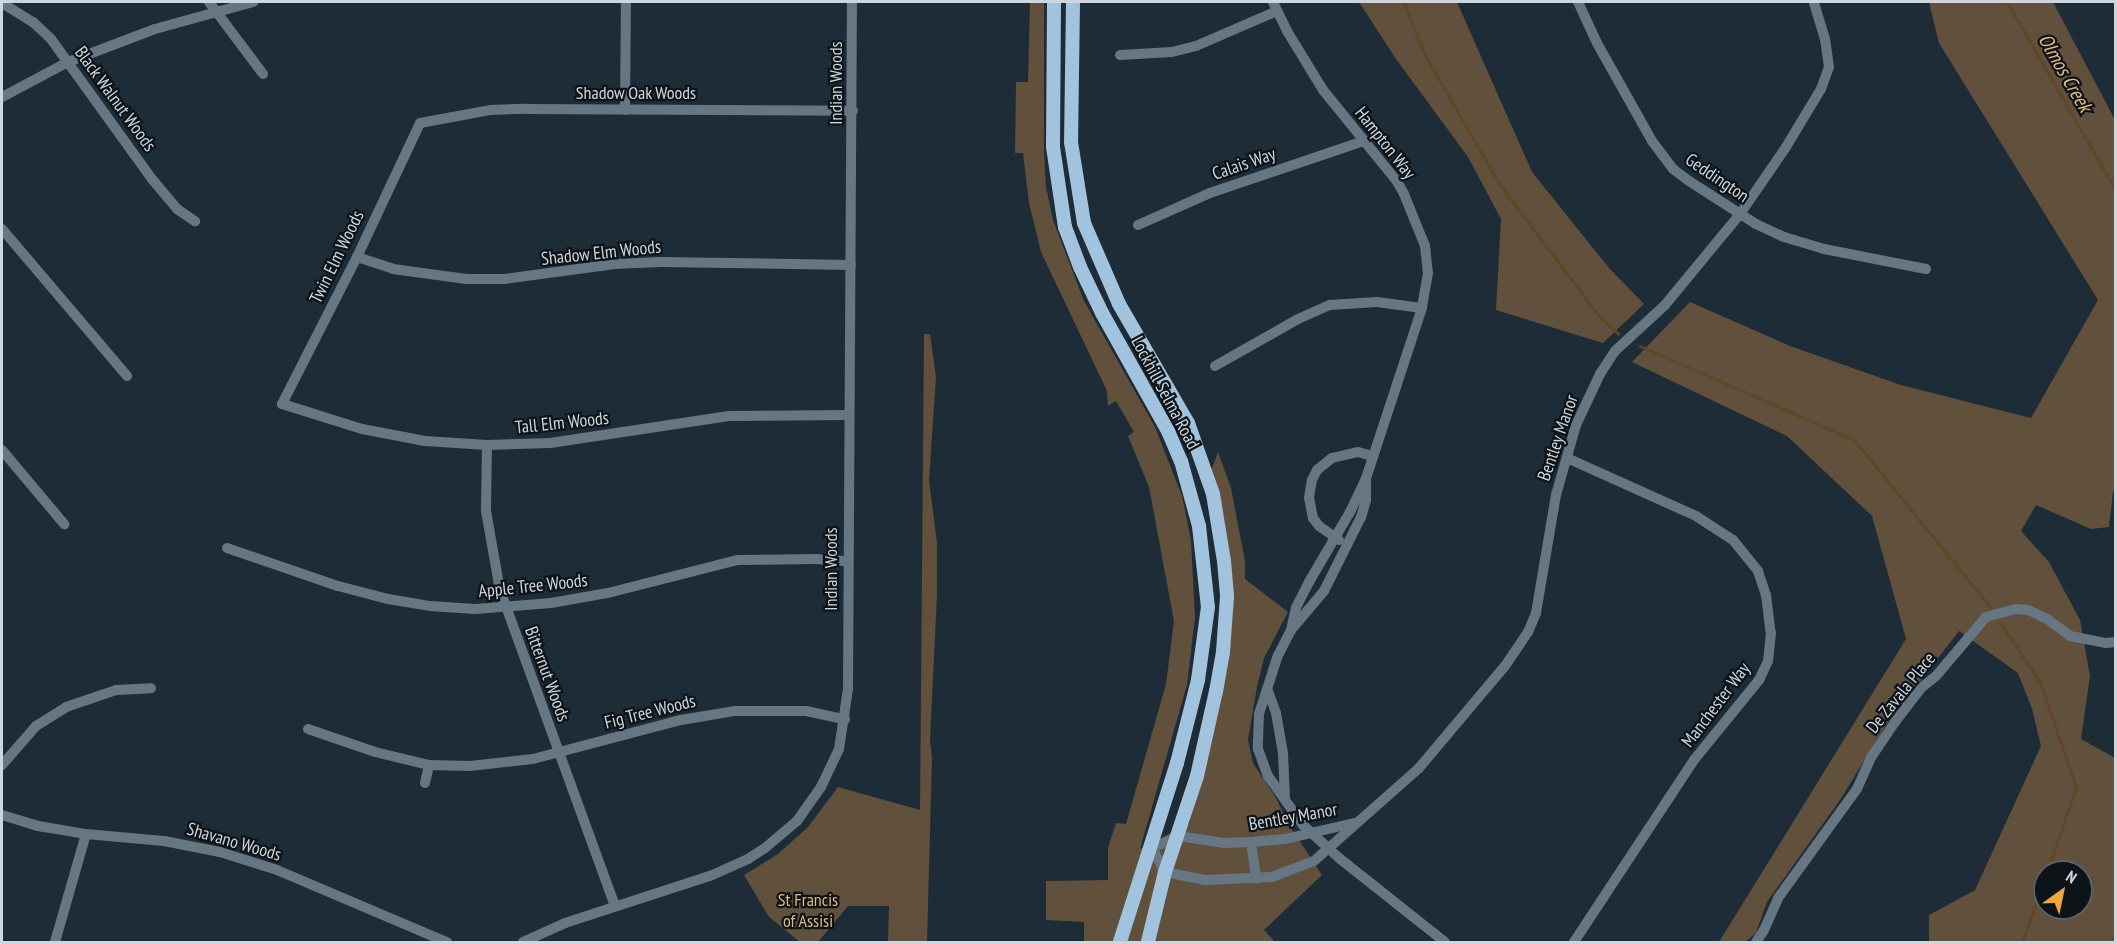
<!DOCTYPE html>
<style>
body{margin:0}
#map{position:relative;width:2117px;height:944px;overflow:hidden;background:#1e2c37;font-family:"PT Sans Narrow",sans-serif}
div>[style]{position:absolute}
[style*='--x']{left:calc(var(--x)*1px);top:calc(var(--y)*1px);width:calc(var(--w)*1px);rotate:calc(var(--a)*1deg)}
.green>*{inset:0;background:#60503c}
.stream>*{height:3px;margin:-1.5px;padding:0 1.5px;transform-origin:1.5px;border-radius:1.5px;background:#614725}
.minor>*{height:10px;margin:-5px;padding:0 5px;transform-origin:5px;border-radius:5px;background:#677683}
.major>*{height:14px;margin:-7px;padding:0 7px;transform-origin:7px;border-radius:7px;background:#a2c3dd}
span{translate:-50% -50%;white-space:nowrap;text-align:center;line-height:1.15;-webkit-text-stroke:4.5px #0d1419;paint-order:stroke}
.street-label{font-size:18px;color:#cdd6de}
.park-label{font-size:18px;color:#e4b77e}
.water-label{font-size:20px;color:#e6b980;font-style:italic}
.frame{position:absolute;inset:0;border:3px solid #cdd6de;pointer-events:none}
.north{position:absolute;left:2033px;top:860px;width:60px;height:60px;box-sizing:border-box;background:#0d1419;border:2px solid #5a6268;border-radius:50%;rotate:33deg;font-size:16px;font-weight:700;line-height:24px;text-align:center;color:#cdd6de}
.north::after{content:'';display:block;margin:auto;width:21px;height:27px;background:#efa73d;clip-path:polygon(50% 0,100% 100%,50% 72%,0 100%)}
</style>
<div id="map">
<div class="green">
<i style="clip-path:polygon(1030px 2px,1044px 2px,1044px 152px,1046px 187px,1053px 220px,1084px 301px,1155px 427px,1182px 496px,1191px 540px,1195px 618px,1187px 685px,1140px 849px,1189px 824px,1210px 745px,1230px 629px,1211px 471px,1218px 452px,1231px 488px,1245px 561px,1245px 579px,1288px 612px,1264px 658px,1257px 687px,1248px 740px,1253px 763px,1276px 798px,1289px 825px,1322px 875px,1264px 930px,1275px 942px,1084px 942px,1084px 922px,1046px 920px,1046px 881px,1108px 880px,1108px 848px,1116px 823px,1126px 824px,1166px 684px,1174px 621px,1149px 487px,1128px 436px,1134px 432px,1116px 401px,1108px 406px,1107px 391px,1041px 252px,1029px 203px,1023px 153px,1015px 153px,1016px 82px,1028px 82px)"></i>
<i style="clip-path:polygon(1359px 2px,1457px 2px,1532px 172px,1609px 268px,1644px 304px,1603px 343px,1496px 310px,1501px 219px,1468px 157px,1396px 59px)"></i>
<i style="clip-path:polygon(evenodd,1929px 2px,2053px 2px,2115px 120px,2115px 493px,2113px 492px,2109px 527px,2091px 529px,2036px 505px,2021px 531px,2049px 562px,2080px 620px,2090px 676px,2081px 739px,2115px 758px,2115px 942px,1929px 942px,1929px 915px,1975px 890px,2041px 746px,2032px 709px,2018px 673px,1959px 631px,1886px 725px,1840px 800px,1767px 902px,1756px 933px,1745px 942px,1719px 942px,1906px 639px,1872px 516px,1787px 436px,1632px 362px,1690px 302px,1790px 346px,1901px 385px,2031px 418px,2098px 300px,1939px 43px,1929px 2px,2045px 872px,2081px 872px,2081px 908px,2045px 908px,2045px 872px)"></i>
<i style="clip-path:polygon(924px 334px,930px 334px,936px 377px,929px 480px,937px 543px,937px 595px,930px 740px,932px 759px,927px 942px,888px 942px,889px 906px,848px 906px,818px 942px,800px 942px,769px 917px,744px 875px,778px 854px,808px 827px,838px 787px,920px 810px)"></i>
</div>
<div class="stream">
<i style="--x:1403;--y:2;--w:57;--a:67.5"></i>
<i style="--x:1425;--y:55;--w:146;--a:60.1"></i>
<i style="--x:1498;--y:182;--w:168;--a:53"></i>
<i style="--x:1599;--y:316;--w:26;--a:43"></i>
<i style="--x:2007;--y:2;--w:218;--a:60"></i>
<i style="--x:1640;--y:346;--w:234;--a:23.7"></i>
<i style="--x:1854;--y:440;--w:215;--a:50.8"></i>
<i style="--x:1999;--y:621;--w:73;--a:56.1"></i>
<i style="--x:2040;--y:682;--w:111;--a:71.1"></i>
<i style="--x:2076;--y:787;--w:90;--a:108.8"></i>
<i style="--x:2022;--y:942;--w:69;--a:-70.5"></i>
</div>
<div class="minor">
<i style="--x:209;--y:2;--w:90;--a:53.1"></i>
<i style="--x:1273;--y:2;--w:32;--a:64"></i>
<i style="--x:1287;--y:31;--w:69;--a:58.6"></i>
<i style="--x:1323;--y:90;--w:116;--a:51"></i>
<i style="--x:1396;--y:180;--w:16;--a:60"></i>
<i style="--x:1404;--y:194;--w:56;--a:68"></i>
<i style="--x:1425;--y:246;--w:27;--a:84"></i>
<i style="--x:1428;--y:273;--w:36;--a:100"></i>
<i style="--x:1422;--y:308;--w:179;--a:108.2"></i>
<i style="--x:1366;--y:478;--w:38;--a:115"></i>
<i style="--x:1350;--y:512;--w:81;--a:120.4"></i>
<i style="--x:1309;--y:582;--w:29;--a:117"></i>
<i style="--x:1296;--y:608;--w:23;--a:103"></i>
<i style="--x:1578;--y:2;--w:45;--a:65.1"></i>
<i style="--x:1597;--y:43;--w:112;--a:60.7"></i>
<i style="--x:1652;--y:141;--w:35;--a:53"></i>
<i style="--x:1673;--y:169;--w:20;--a:37"></i>
<i style="--x:1689;--y:181;--w:80;--a:32.7"></i>
<i style="--x:1756;--y:224;--w:31;--a:25"></i>
<i style="--x:1784;--y:237;--w:42;--a:16.7"></i>
<i style="--x:1824;--y:249;--w:104;--a:11.1"></i>
<i style="--x:2;--y:3;--w:36;--a:32"></i>
<i style="--x:33;--y:22;--w:25;--a:43"></i>
<i style="--x:51;--y:39;--w:173;--a:54.2"></i>
<i style="--x:152;--y:179;--w:39;--a:50"></i>
<i style="--x:177;--y:209;--w:22;--a:34"></i>
<i style="--x:1120;--y:55;--w:52;--a:-3.3"></i>
<i style="--x:1172;--y:52;--w:25;--a:-14"></i>
<i style="--x:1196;--y:46;--w:88;--a:-23.4"></i>
<i style="--x:2;--y:97;--w:75;--a:-27.9"></i>
<i style="--x:68;--y:62;--w:93;--a:-20.8"></i>
<i style="--x:155;--y:29;--w:102;--a:-15.4"></i>
<i style="--x:625;--y:110;--w:108;--a:-89.5"></i>
<i style="--x:1138;--y:225;--w:79;--a:-24"></i>
<i style="--x:1210;--y:193;--w:163;--a:-18.7"></i>
<i style="--x:2;--y:229;--w:193;--a:49.6"></i>
<i style="--x:357;--y:257;--w:38;--a:18"></i>
<i style="--x:393;--y:269;--w:74;--a:7.8"></i>
<i style="--x:466;--y:279;--w:38;--a:0"></i>
<i style="--x:504;--y:279;--w:112;--a:-7.7"></i>
<i style="--x:615;--y:264;--w:46;--a:-2.5"></i>
<i style="--x:661;--y:262;--w:190;--a:0.9"></i>
<i style="--x:1215;--y:366;--w:95;--a:-29.5"></i>
<i style="--x:1298;--y:319;--w:35;--a:-24"></i>
<i style="--x:1330;--y:305;--w:47;--a:-3.7"></i>
<i style="--x:1377;--y:302;--w:45;--a:7.6"></i>
<i style="--x:849;--y:415;--w:120;--a:179.5"></i>
<i style="--x:729;--y:416;--w:181;--a:171.4"></i>
<i style="--x:550;--y:443;--w:63;--a:178.2"></i>
<i style="--x:487;--y:445;--w:62;--a:-176.3"></i>
<i style="--x:425;--y:441;--w:64;--a:-169.2"></i>
<i style="--x:362;--y:429;--w:84;--a:-162.6"></i>
<i style="--x:282;--y:404;--w:165;--a:-63"></i>
<i style="--x:357;--y:257;--w:148;--a:-64.8"></i>
<i style="--x:420;--y:123;--w:71;--a:-10.5"></i>
<i style="--x:490;--y:110;--w:35;--a:-2"></i>
<i style="--x:525;--y:109;--w:328;--a:0.3"></i>
<i style="--x:487;--y:445;--w:66;--a:90.9"></i>
<i style="--x:486;--y:511;--w:80;--a:80"></i>
<i style="--x:500;--y:590;--w:336;--a:70"></i>
<i style="--x:2;--y:450;--w:97;--a:50"></i>
<i style="--x:1567;--y:458;--w:141;--a:24.2"></i>
<i style="--x:1696;--y:516;--w:44;--a:33"></i>
<i style="--x:1733;--y:540;--w:40;--a:51"></i>
<i style="--x:1758;--y:571;--w:25;--a:72"></i>
<i style="--x:1766;--y:595;--w:38;--a:83"></i>
<i style="--x:1771;--y:633;--w:28;--a:96"></i>
<i style="--x:1768;--y:661;--w:21;--a:115"></i>
<i style="--x:1759;--y:680;--w:103;--a:129.1"></i>
<i style="--x:1694;--y:760;--w:218;--a:123.4"></i>
<i style="--x:1366;--y:479;--w:21;--a:90"></i>
<i style="--x:1366;--y:500;--w:18;--a:106"></i>
<i style="--x:1361;--y:517;--w:83;--a:116.6"></i>
<i style="--x:1324;--y:591;--w:51;--a:130.2"></i>
<i style="--x:1291;--y:630;--w:28;--a:117"></i>
<i style="--x:1278;--y:655;--w:62;--a:107.9"></i>
<i style="--x:1259;--y:714;--w:35;--a:92"></i>
<i style="--x:1258;--y:749;--w:29;--a:70"></i>
<i style="--x:1268;--y:776;--w:60;--a:54.5"></i>
<i style="--x:1303;--y:825;--w:49;--a:42.5"></i>
<i style="--x:1339;--y:858;--w:135;--a:38.4"></i>
<i style="--x:1339;--y:540;--w:24;--a:-145"></i>
<i style="--x:1319;--y:526;--w:10;--a:-127"></i>
<i style="--x:1313;--y:518;--w:20;--a:-101"></i>
<i style="--x:1309;--y:498;--w:18;--a:-81"></i>
<i style="--x:1312;--y:480;--w:11;--a:-63"></i>
<i style="--x:1317;--y:470;--w:19;--a:-39"></i>
<i style="--x:1332;--y:458;--w:27;--a:-13"></i>
<i style="--x:1358;--y:452;--w:15;--a:16"></i>
<i style="--x:227;--y:548;--w:117;--a:18.9"></i>
<i style="--x:338;--y:586;--w:52;--a:14.6"></i>
<i style="--x:388;--y:599;--w:43;--a:9.5"></i>
<i style="--x:430;--y:606;--w:45;--a:3.8"></i>
<i style="--x:475;--y:609;--w:76;--a:-4.5"></i>
<i style="--x:551;--y:603;--w:58;--a:-10"></i>
<i style="--x:608;--y:593;--w:133;--a:-14.3"></i>
<i style="--x:737;--y:560;--w:79;--a:-0.7"></i>
<i style="--x:816;--y:559;--w:31;--a:4"></i>
<i style="--x:1268;--y:691;--w:23;--a:70"></i>
<i style="--x:1276;--y:713;--w:41;--a:80.1"></i>
<i style="--x:1283;--y:753;--w:46;--a:87.5"></i>
<i style="--x:308;--y:729;--w:71;--a:18.9"></i>
<i style="--x:375;--y:752;--w:56;--a:13.5"></i>
<i style="--x:429;--y:765;--w:41;--a:1.4"></i>
<i style="--x:470;--y:766;--w:63;--a:-6.3"></i>
<i style="--x:533;--y:759;--w:153;--a:-14.8"></i>
<i style="--x:681;--y:720;--w:55;--a:-9.5"></i>
<i style="--x:735;--y:711;--w:71;--a:0"></i>
<i style="--x:806;--y:711;--w:40;--a:12"></i>
<i style="--x:2;--y:765;--w:52;--a:-48.9"></i>
<i style="--x:36;--y:726;--w:36;--a:-32"></i>
<i style="--x:66;--y:707;--w:53;--a:-18.8"></i>
<i style="--x:116;--y:690;--w:35;--a:-3"></i>
<i style="--x:425;--y:783;--w:18;--a:-77"></i>
<i style="--x:2;--y:815;--w:38;--a:17"></i>
<i style="--x:38;--y:826;--w:49;--a:9.5"></i>
<i style="--x:86;--y:834;--w:78;--a:5.1"></i>
<i style="--x:164;--y:841;--w:57;--a:11.1"></i>
<i style="--x:220;--y:852;--w:60;--a:17.5"></i>
<i style="--x:277;--y:870;--w:185;--a:23"></i>
<i style="--x:1354;--y:823;--w:71;--a:166.9"></i>
<i style="--x:1285;--y:839;--w:34;--a:175"></i>
<i style="--x:1251;--y:842;--w:27;--a:178"></i>
<i style="--x:1224;--y:843;--w:47;--a:-171.3"></i>
<i style="--x:1178;--y:836;--w:29;--a:155"></i>
<i style="--x:1152;--y:848;--w:27;--a:62"></i>
<i style="--x:1165;--y:872;--w:41;--a:11.3"></i>
<i style="--x:1205;--y:880;--w:67;--a:-2.6"></i>
<i style="--x:1272;--y:877;--w:45;--a:-20.9"></i>
<i style="--x:1314;--y:861;--w:140;--a:-41.5"></i>
<i style="--x:1419;--y:768;--w:133;--a:-49.9"></i>
<i style="--x:1505;--y:666;--w:41;--a:-55.9"></i>
<i style="--x:1528;--y:632;--w:21;--a:-67"></i>
<i style="--x:1536;--y:613;--w:120;--a:-80.4"></i>
<i style="--x:1556;--y:495;--w:73;--a:-74.1"></i>
<i style="--x:1576;--y:425;--w:56;--a:-64.8"></i>
<i style="--x:1600;--y:374;--w:27;--a:-57"></i>
<i style="--x:1615;--y:351;--w:68;--a:-42.6"></i>
<i style="--x:1665;--y:305;--w:118;--a:-50.5"></i>
<i style="--x:1740;--y:214;--w:81;--a:-55.5"></i>
<i style="--x:1786;--y:147;--w:68;--a:-58.9"></i>
<i style="--x:1821;--y:89;--w:23;--a:-70"></i>
<i style="--x:1829;--y:67;--w:28;--a:-98"></i>
<i style="--x:1825;--y:39;--w:39;--a:-107"></i>
<i style="--x:1251;--y:842;--w:37;--a:82"></i>
<i style="--x:55;--y:942;--w:112;--a:-74"></i>
<i style="--x:523;--y:942;--w:46;--a:-24.3"></i>
<i style="--x:565;--y:923;--w:152;--a:-18"></i>
<i style="--x:710;--y:876;--w:42;--a:-24.1"></i>
<i style="--x:748;--y:859;--w:20;--a:-33"></i>
<i style="--x:765;--y:848;--w:42;--a:-40.2"></i>
<i style="--x:797;--y:821;--w:42;--a:-54.8"></i>
<i style="--x:821;--y:787;--w:42;--a:-64.7"></i>
<i style="--x:839;--y:749;--w:61;--a:-81.5"></i>
<i style="--x:848;--y:689;--w:687;--a:-89.67"></i>
<i style="--x:1756;--y:942;--w:14;--a:-56"></i>
<i style="--x:1764;--y:930;--w:35;--a:-66"></i>
<i style="--x:1778;--y:898;--w:135;--a:-54.1"></i>
<i style="--x:1857;--y:789;--w:36;--a:-66"></i>
<i style="--x:1872;--y:756;--w:41;--a:-55.9"></i>
<i style="--x:1895;--y:722;--w:43;--a:-52.6"></i>
<i style="--x:1921;--y:688;--w:19;--a:-39"></i>
<i style="--x:1936;--y:676;--w:77;--a:-49.7"></i>
<i style="--x:1986;--y:617;--w:30;--a:-15"></i>
<i style="--x:2015;--y:609;--w:13;--a:4"></i>
<i style="--x:2028;--y:610;--w:21;--a:25"></i>
<i style="--x:2047;--y:619;--w:29;--a:36"></i>
<i style="--x:2070;--y:636;--w:37;--a:11"></i>
<i style="--x:2106;--y:643;--w:10;--a:-6"></i>
</div>
<div class="major">
<i style="--x:1054;--y:2;--w:145;--a:90.4"></i>
<i style="--x:1053;--y:147;--w:81;--a:81.5"></i>
<i style="--x:1065;--y:227;--w:43;--a:69.4"></i>
<i style="--x:1080;--y:267;--w:51;--a:64.4"></i>
<i style="--x:1102;--y:313;--w:135;--a:60.8"></i>
<i style="--x:1168;--y:431;--w:33;--a:67"></i>
<i style="--x:1181;--y:461;--w:67;--a:74.5"></i>
<i style="--x:1199;--y:526;--w:81;--a:83.7"></i>
<i style="--x:1208;--y:607;--w:74;--a:97.8"></i>
<i style="--x:1198;--y:680;--w:86;--a:104.2"></i>
<i style="--x:1177;--y:763;--w:188;--a:107.7"></i>
<i style="--x:1073;--y:2;--w:140;--a:90.8"></i>
<i style="--x:1071;--y:142;--w:82;--a:80.9"></i>
<i style="--x:1084;--y:223;--w:88;--a:66.6"></i>
<i style="--x:1119;--y:304;--w:138;--a:59.9"></i>
<i style="--x:1188;--y:423;--w:75;--a:70.6"></i>
<i style="--x:1213;--y:494;--w:68;--a:80.7"></i>
<i style="--x:1224;--y:561;--w:36;--a:85"></i>
<i style="--x:1227;--y:597;--w:55;--a:94.2"></i>
<i style="--x:1223;--y:652;--w:40;--a:100"></i>
<i style="--x:1216;--y:691;--w:87;--a:102.6"></i>
<i style="--x:1197;--y:776;--w:101;--a:108.4"></i>
<i style="--x:1165;--y:872;--w:72;--a:103.7"></i>
</div>
<div class="street-label">
<span style="left:836px;top:83px;rotate:-90deg">Indian Woods</span>
<span style="left:636px;top:93px">Shadow Oak Woods</span>
<span style="left:115px;top:99px;rotate:54deg">Black Walnut Woods</span>
<span style="left:1385px;top:143px;rotate:52deg">Hampton Way</span>
<span style="left:1244px;top:164px;rotate:-19deg">Calais Way</span>
<span style="left:1717px;top:178px;rotate:34deg">Geddington</span>
<span style="left:601px;top:253px;rotate:-6deg">Shadow Elm Woods</span>
<span style="left:337px;top:257px;rotate:-64deg">Twin Elm Woods</span>
<span style="left:1165px;top:393px;rotate:62deg">Lockhill Selma Road</span>
<span style="left:562px;top:423px;rotate:-6deg">Tall Elm Woods</span>
<span style="left:1558px;top:438px;rotate:-71deg">Bentley Manor</span>
<span style="left:831px;top:569px;rotate:-90deg">Indian Woods</span>
<span style="left:533px;top:586px;rotate:-6deg">Apple Tree Woods</span>
<span style="left:547px;top:674px;rotate:70deg">Bitternut Woods</span>
<span style="left:1901px;top:693px;rotate:-51deg">De Zavala Place</span>
<span style="left:1716px;top:705px;rotate:-53deg">Manchester Way</span>
<span style="left:650px;top:712px;rotate:-14deg">Fig Tree Woods</span>
<span style="left:1293px;top:817px;rotate:-10deg">Bentley Manor</span>
<span style="left:234px;top:842px;rotate:16deg">Shavano Woods</span>
</div>
<div class="park-label">
<span style="left:808px;top:911px">St Francis<br>of Assisi</span>
</div>
<div class="water-label">
<span style="left:2065px;top:73px;rotate:60deg">Olmos Creek</span>
</div>
<div class="frame"></div>
<div class="north">N</div>
</div>
